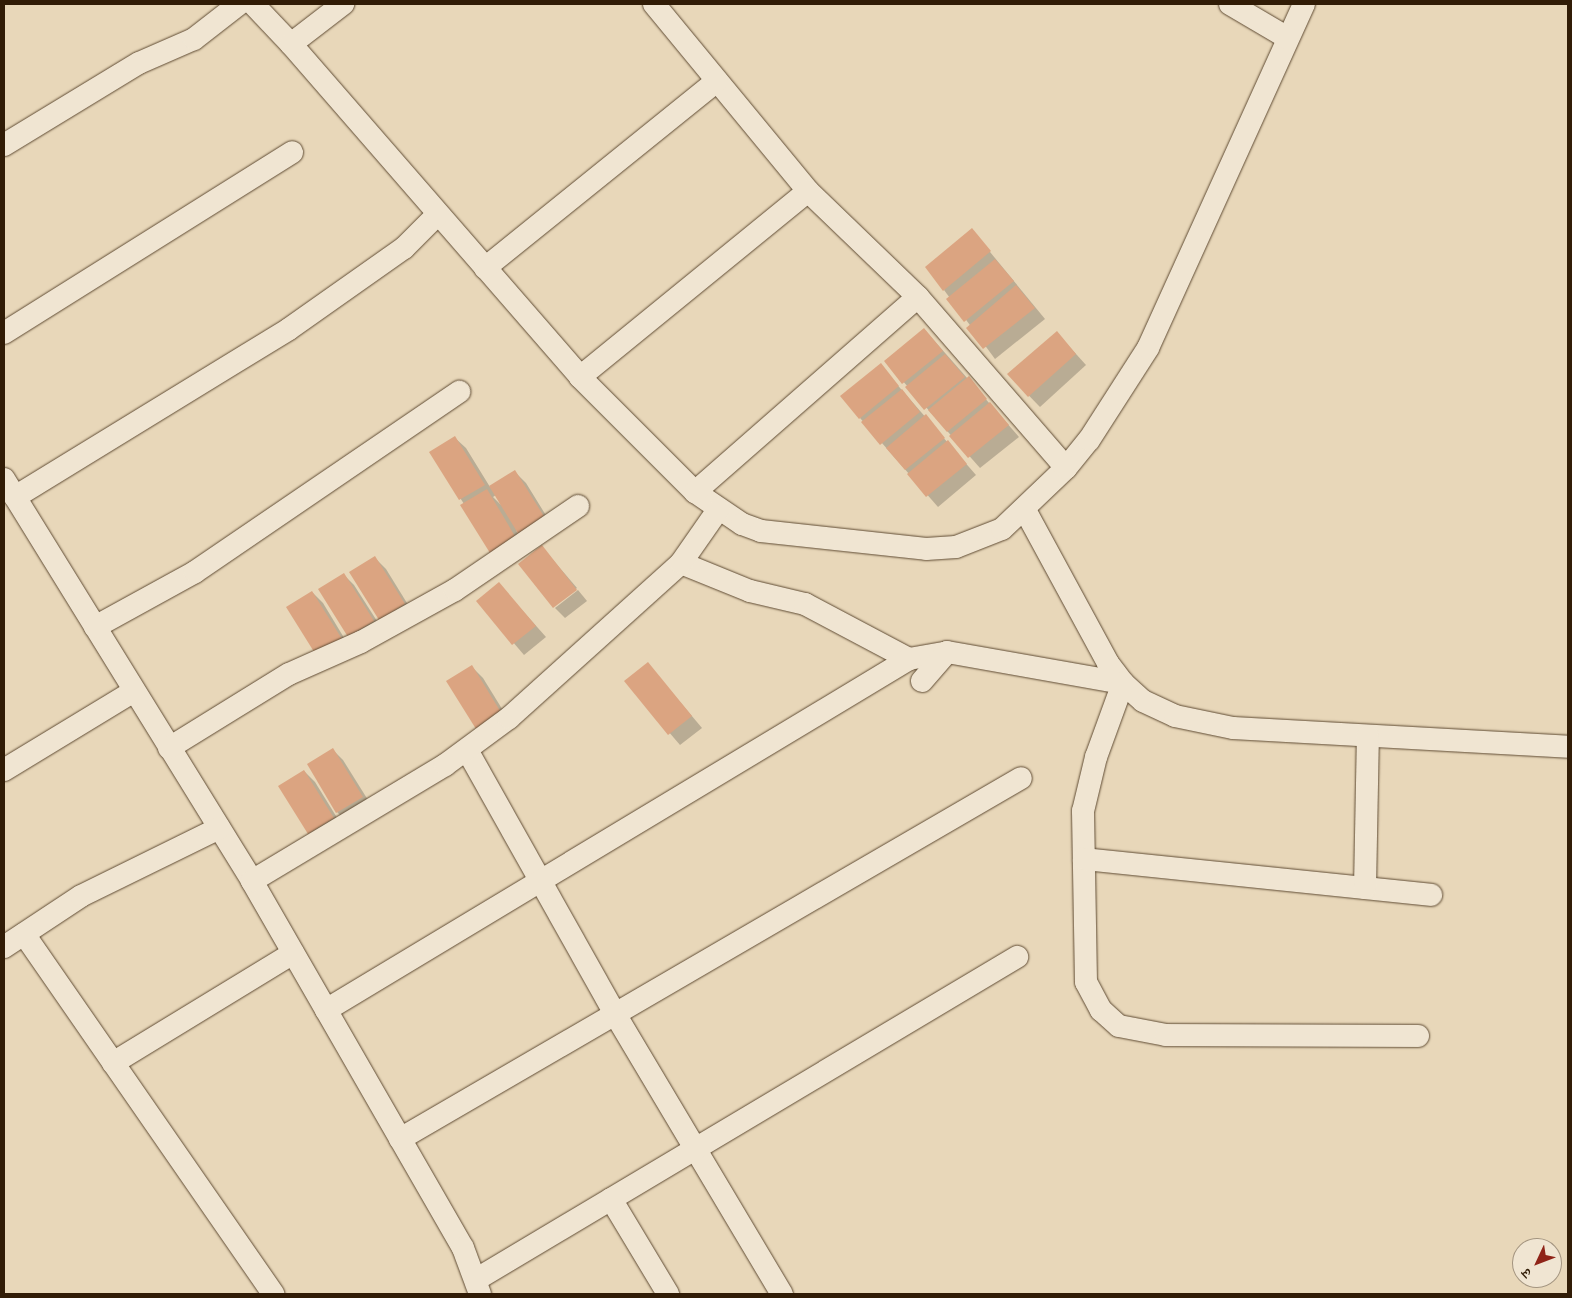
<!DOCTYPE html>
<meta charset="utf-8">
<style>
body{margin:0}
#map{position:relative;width:1572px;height:1298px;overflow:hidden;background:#e8d7b9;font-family:"Old Standard TT","Noto Serif Devanagari",serif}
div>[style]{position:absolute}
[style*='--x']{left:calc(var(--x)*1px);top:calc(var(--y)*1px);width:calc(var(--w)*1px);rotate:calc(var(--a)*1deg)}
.shadow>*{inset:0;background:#0003}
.building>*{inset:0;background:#dba481}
.roads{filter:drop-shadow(0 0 1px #5f4b33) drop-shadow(0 0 1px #5f4b33)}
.street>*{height:22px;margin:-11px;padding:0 11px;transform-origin:11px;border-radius:11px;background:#f0e5d2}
span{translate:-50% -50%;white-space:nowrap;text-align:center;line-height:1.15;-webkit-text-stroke:4.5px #f0e5d2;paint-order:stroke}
.frame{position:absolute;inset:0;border:5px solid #311c06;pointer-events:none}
.north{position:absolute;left:1512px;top:1238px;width:50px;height:50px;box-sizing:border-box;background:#f0e5d2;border:1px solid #a49580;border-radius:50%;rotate:227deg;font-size:14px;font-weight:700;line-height:20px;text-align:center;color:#311c06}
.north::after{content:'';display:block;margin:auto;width:18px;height:22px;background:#8f2418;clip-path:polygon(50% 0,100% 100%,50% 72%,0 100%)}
</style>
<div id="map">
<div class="shadow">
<i style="clip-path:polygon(972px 230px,1045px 319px,995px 359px,944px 290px)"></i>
<i style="clip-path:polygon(924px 329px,1019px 437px,980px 468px,885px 361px)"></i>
<i style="clip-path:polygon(1057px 333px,1086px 365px,1040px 407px,1008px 374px)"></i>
<i style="clip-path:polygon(880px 365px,976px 475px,938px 507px,860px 418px)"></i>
<i style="clip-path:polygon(evenodd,455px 438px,466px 448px,490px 487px,515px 472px,526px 483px,555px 530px,530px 545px,516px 530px,526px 549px,464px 504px,431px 452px,455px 438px,496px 495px,501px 505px,493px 497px,496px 495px)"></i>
<i style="clip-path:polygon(542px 547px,577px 588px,553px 607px)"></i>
<i style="clip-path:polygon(375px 558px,386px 569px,415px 616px,391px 630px)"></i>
<i style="clip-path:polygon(343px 574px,354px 585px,384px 632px,360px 647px)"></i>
<i style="clip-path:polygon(499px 584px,546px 637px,524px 655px,478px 601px)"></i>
<i style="clip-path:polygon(578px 590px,587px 601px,565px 618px,555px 608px)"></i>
<i style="clip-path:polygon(312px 592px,323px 603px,352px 651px,328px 665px)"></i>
<i style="clip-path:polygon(648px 664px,702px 728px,680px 745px,626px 682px)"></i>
<i style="clip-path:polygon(472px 667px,483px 678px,512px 725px,488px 740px)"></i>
<i style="clip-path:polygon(333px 750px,343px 760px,373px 808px,348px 823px,337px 812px)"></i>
<i style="clip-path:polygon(304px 771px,315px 782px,344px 829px,320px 844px,309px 833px)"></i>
</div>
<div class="building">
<i style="clip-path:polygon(972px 228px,991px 251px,943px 291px,925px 267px)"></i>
<i style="clip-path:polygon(995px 259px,1014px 281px,964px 322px,946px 299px)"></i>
<i style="clip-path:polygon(1016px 285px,1035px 308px,983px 349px,966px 328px)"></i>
<i style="clip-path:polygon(924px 328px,943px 351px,902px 384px,884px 361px)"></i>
<i style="clip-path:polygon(1057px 331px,1076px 354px,1028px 397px,1007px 374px)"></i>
<i style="clip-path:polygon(945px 354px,965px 377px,924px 410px,905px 387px)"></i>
<i style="clip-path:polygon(881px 363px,899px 386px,859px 419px,840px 396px)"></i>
<i style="clip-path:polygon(969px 376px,987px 399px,947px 432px,928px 410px)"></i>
<i style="clip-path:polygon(902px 389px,920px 412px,880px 445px,861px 422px)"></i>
<i style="clip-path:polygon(990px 402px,1009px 425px,968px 458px,949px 436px)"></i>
<i style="clip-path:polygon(926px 414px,945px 438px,905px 470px,886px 448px)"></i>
<i style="clip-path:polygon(455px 436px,485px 485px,459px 500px,429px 452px)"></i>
<i style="clip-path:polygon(948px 440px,967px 464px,926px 497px,907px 474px)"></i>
<i style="clip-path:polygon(515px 470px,545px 518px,519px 535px,489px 486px)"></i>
<i style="clip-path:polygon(487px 489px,516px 538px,490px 553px,460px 505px)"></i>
<i style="clip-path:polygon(542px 545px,577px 590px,553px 608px,518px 564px)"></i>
<i style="clip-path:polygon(375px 556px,405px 604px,379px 620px,349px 572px)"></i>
<i style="clip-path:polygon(344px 573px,374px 621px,348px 637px,318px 589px)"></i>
<i style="clip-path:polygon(499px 582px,536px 626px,512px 645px,476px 601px)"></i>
<i style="clip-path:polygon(312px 591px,342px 639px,316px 655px,286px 607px)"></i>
<i style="clip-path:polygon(648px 662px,692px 716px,668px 735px,624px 681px)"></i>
<i style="clip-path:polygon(472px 665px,502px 714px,476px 729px,446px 681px)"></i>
<i style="clip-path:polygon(333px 748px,363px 797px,336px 813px,307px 764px)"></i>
<i style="clip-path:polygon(304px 770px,334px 818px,308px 834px,278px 786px)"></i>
</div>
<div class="roads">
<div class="street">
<i style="--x:253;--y:4;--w:55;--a:46.5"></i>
<i style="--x:291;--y:44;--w:441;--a:49"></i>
<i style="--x:580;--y:377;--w:163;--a:45"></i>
<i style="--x:695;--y:492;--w:57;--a:34.2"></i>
<i style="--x:742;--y:524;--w:20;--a:20"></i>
<i style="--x:761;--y:531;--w:166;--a:6.2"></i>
<i style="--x:926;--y:549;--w:30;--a:-4"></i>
<i style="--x:956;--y:547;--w:49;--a:-21.4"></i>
<i style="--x:1002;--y:529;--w:88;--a:-43.6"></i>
<i style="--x:1066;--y:468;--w:36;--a:-51"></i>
<i style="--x:1089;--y:440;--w:109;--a:-57.3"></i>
<i style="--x:1148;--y:348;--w:378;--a:-65.6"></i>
<i style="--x:654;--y:4;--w:242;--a:50.5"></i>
<i style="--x:808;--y:191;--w:153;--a:43.9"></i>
<i style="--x:918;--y:297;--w:226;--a:49.1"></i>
<i style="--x:1230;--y:4;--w:67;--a:30.4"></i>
<i style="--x:291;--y:44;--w:66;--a:-37.6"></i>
<i style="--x:4;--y:145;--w:158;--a:-31.3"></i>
<i style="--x:139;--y:63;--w:60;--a:-23.6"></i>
<i style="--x:194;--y:39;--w:57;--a:-37.9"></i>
<i style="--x:485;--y:268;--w:298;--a:-38.9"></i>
<i style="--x:4;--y:333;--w:340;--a:-32.1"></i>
<i style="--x:580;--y:377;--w:294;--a:-39.2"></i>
<i style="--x:4;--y:479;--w:472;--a:58.3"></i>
<i style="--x:252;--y:881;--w:423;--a:60.1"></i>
<i style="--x:463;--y:1248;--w:49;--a:69.7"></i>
<i style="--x:695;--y:492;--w:296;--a:-41.2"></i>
<i style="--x:15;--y:497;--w:321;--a:-31.5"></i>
<i style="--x:289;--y:329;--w:141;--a:-35.2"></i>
<i style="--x:404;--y:248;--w:48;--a:-45"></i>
<i style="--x:1025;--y:510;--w:174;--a:61.5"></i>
<i style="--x:1108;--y:663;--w:25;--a:53"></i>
<i style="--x:1123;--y:683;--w:27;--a:42"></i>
<i style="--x:1143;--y:701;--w:35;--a:25"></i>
<i style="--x:1175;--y:716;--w:59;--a:11.7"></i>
<i style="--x:1233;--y:728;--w:336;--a:3.2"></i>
<i style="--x:681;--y:563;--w:74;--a:22.1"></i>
<i style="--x:750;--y:591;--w:57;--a:13.3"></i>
<i style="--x:805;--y:604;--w:118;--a:27.9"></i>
<i style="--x:909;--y:659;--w:39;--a:-10"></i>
<i style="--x:947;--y:652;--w:179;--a:10"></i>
<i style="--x:1123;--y:683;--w:79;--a:110"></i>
<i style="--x:1096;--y:757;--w:56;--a:103.5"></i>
<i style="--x:1083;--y:811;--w:171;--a:89"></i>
<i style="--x:1086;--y:982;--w:32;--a:62"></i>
<i style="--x:1101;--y:1010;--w:24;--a:42"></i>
<i style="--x:1119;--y:1026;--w:48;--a:10.8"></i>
<i style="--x:1166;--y:1035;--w:252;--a:0.2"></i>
<i style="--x:95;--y:627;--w:114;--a:-28.8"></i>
<i style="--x:195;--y:572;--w:320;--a:-34.3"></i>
<i style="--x:922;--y:681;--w:38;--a:-49"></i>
<i style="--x:169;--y:748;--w:141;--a:-31.7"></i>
<i style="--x:289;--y:674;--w:79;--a:-24"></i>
<i style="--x:361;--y:642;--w:107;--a:-29"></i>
<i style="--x:455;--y:590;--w:149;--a:-34.3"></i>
<i style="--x:467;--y:750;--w:303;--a:60.7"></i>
<i style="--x:615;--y:1014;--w:326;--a:59.2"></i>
<i style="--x:4;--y:770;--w:152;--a:-31.3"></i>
<i style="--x:1084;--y:859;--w:349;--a:5.9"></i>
<i style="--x:252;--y:881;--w:225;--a:-31"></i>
<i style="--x:445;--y:765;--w:79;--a:-36.3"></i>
<i style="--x:509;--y:718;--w:232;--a:-42"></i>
<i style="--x:681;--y:563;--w:65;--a:-55.1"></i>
<i style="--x:1365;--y:888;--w:152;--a:-88.9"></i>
<i style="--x:24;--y:934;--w:438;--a:55.3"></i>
<i style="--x:4;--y:947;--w:92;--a:-33.5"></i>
<i style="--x:81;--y:896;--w:154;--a:-26.2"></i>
<i style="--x:326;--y:1010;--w:681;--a:-31.05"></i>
<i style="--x:113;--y:1063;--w:211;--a:-31.4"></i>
<i style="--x:400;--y:1139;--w:718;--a:-30.17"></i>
<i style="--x:611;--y:1199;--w:111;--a:59"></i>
<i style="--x:477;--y:1279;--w:629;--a:-30.81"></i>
</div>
</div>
<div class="frame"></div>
<div class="north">उ</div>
</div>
